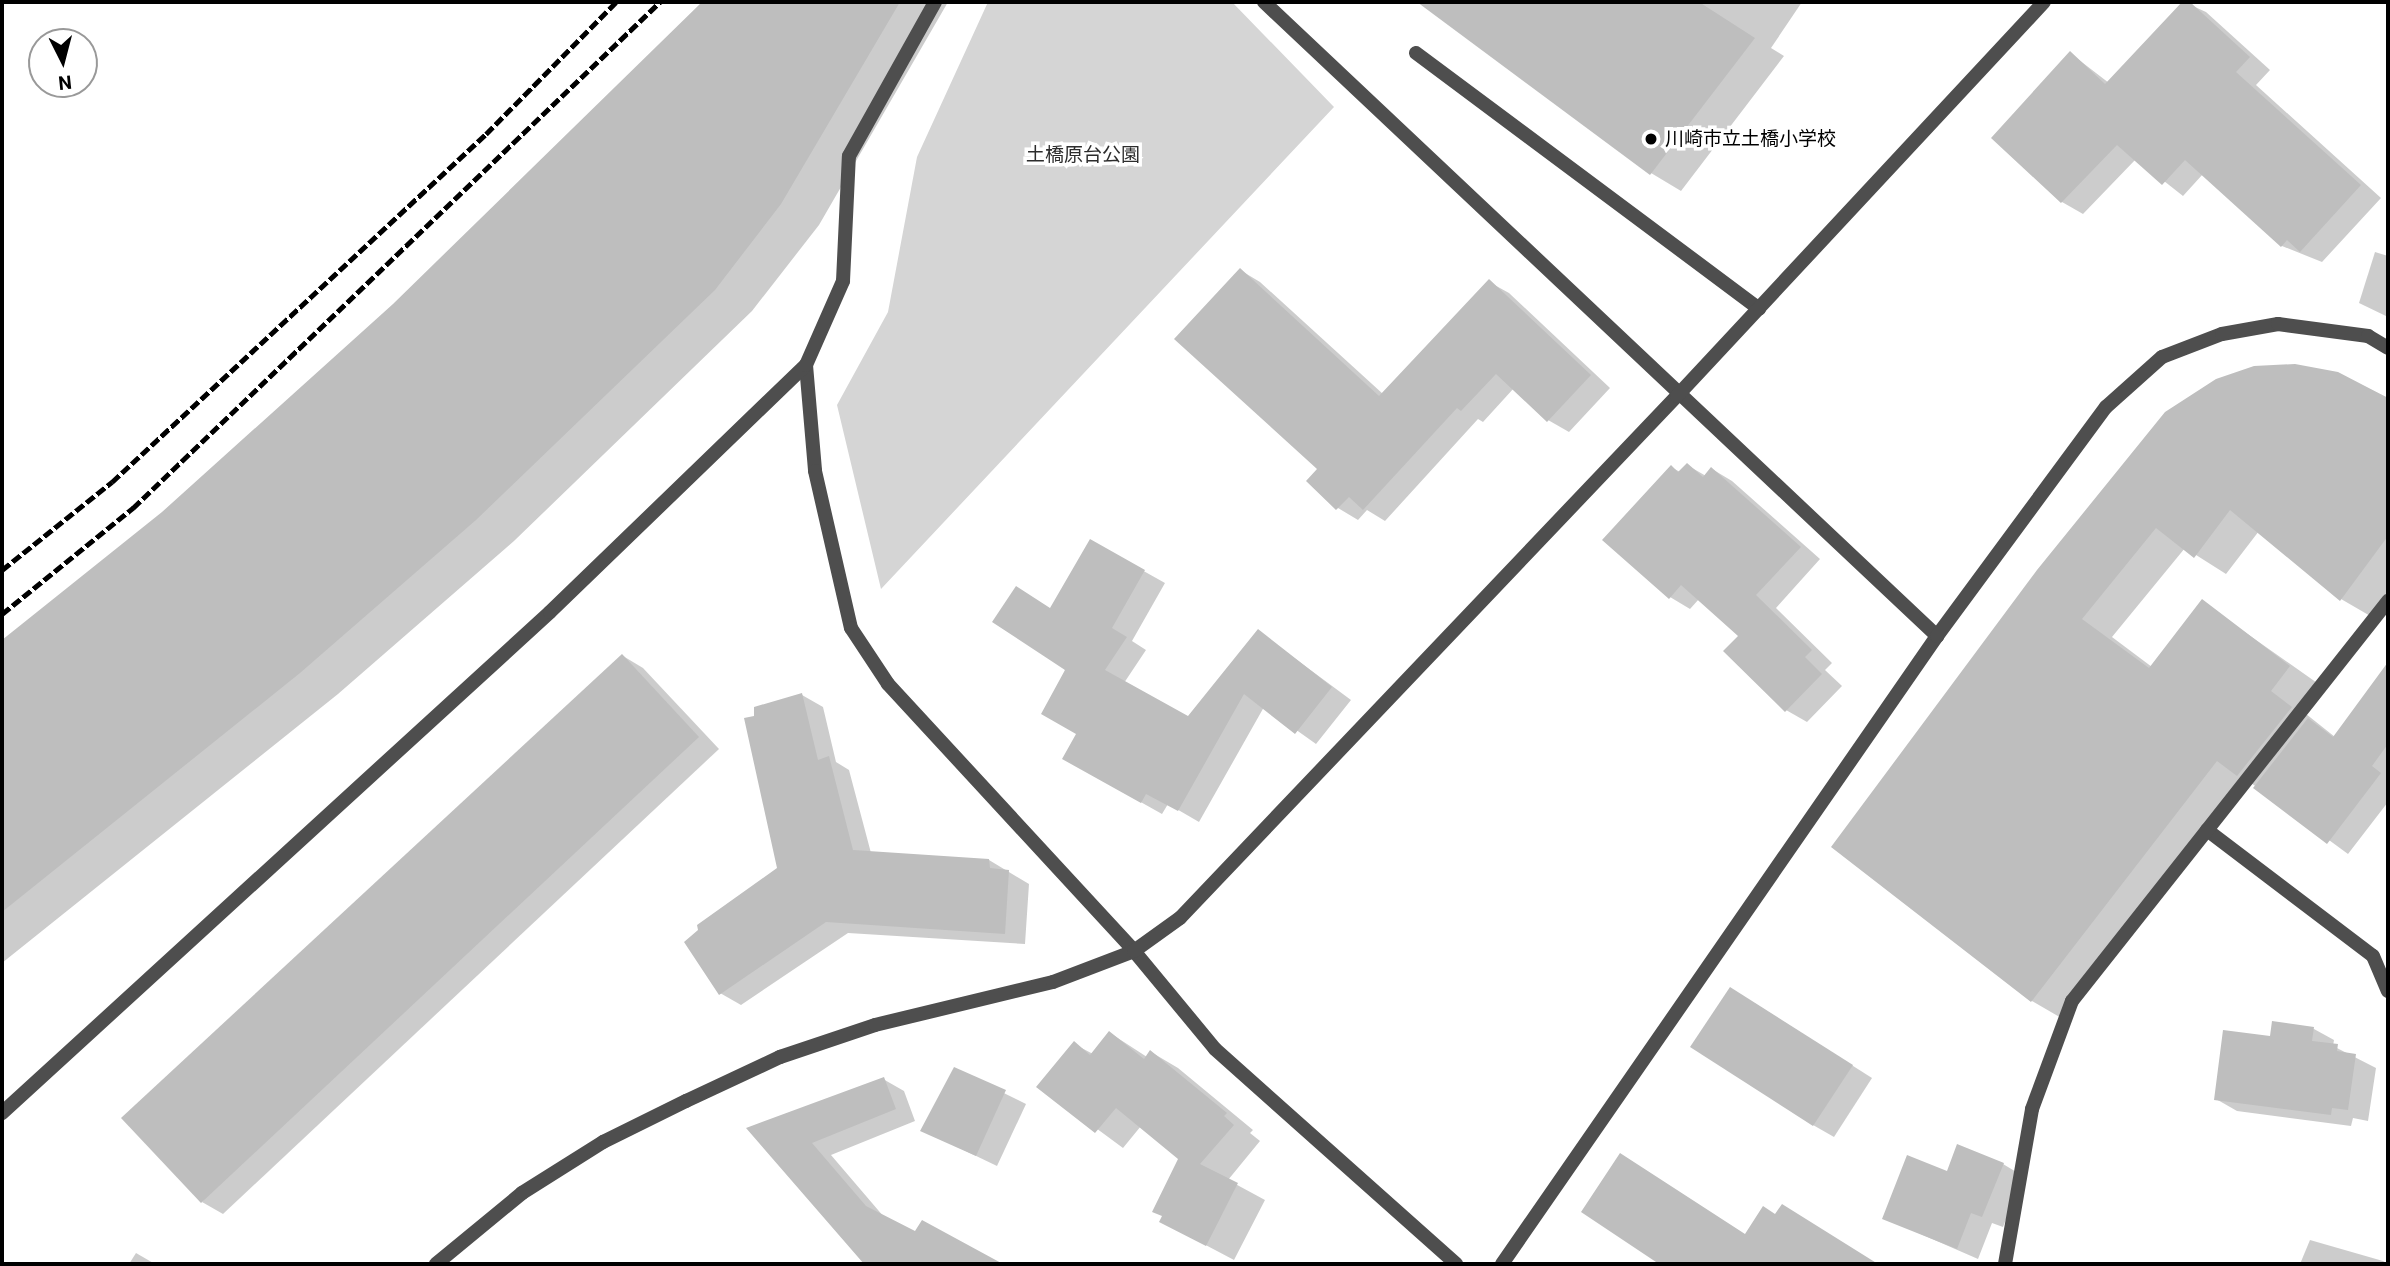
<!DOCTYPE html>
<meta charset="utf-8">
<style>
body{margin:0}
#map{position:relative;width:2390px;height:1266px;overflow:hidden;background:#fff;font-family:Roboto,"Noto Sans JP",sans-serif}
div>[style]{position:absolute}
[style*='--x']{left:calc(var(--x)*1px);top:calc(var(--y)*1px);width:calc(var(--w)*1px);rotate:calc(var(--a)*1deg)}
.green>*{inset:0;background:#d5d5d5}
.shadow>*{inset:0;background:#0003}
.building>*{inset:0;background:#bebebe}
.service>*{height:14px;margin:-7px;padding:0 7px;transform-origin:7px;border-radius:7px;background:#4e4e4e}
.minor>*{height:14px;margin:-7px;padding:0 7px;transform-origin:7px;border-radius:7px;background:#4e4e4e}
.tertiary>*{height:14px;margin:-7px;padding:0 7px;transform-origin:7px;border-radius:7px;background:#4e4e4e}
.rail>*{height:5px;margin-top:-2.5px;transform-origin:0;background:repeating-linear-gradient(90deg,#000 0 10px,transparent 0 13.5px)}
.dots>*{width:19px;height:19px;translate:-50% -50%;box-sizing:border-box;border:4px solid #fff;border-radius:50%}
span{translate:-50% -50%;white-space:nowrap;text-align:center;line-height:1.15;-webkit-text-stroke:7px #fff;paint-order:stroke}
.poi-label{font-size:19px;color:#000}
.left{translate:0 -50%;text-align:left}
.park-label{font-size:19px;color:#2c2c2c}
.frame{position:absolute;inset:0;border:4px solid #000;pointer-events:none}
.north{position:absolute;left:28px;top:28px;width:70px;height:70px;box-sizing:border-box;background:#fff;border:2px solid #999;border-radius:50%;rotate:174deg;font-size:19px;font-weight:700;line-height:28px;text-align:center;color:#000}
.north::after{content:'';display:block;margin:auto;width:24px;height:32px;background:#000;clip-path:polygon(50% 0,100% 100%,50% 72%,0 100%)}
</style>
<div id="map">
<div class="green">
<i style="clip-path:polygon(988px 2px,1232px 2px,1334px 107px,881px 589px,837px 405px,888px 312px,917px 157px)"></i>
</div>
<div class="shadow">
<i style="clip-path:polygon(704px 2px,948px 2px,819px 225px,752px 311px,514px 541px,338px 694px,2px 963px,2px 642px,163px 514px,394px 305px)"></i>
<i style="clip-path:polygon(1451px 2px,1802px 2px,1771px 48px,1784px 56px,1681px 191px,1651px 173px,1440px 17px)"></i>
<i style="clip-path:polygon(2184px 2px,2206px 12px,2270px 70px,2256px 85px,2381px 198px,2322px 262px,2282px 246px,2203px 174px,2183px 196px,2136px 159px,2083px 214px,2062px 202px,1993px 138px,2070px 53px,2109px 83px)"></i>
<i style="clip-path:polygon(2375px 252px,2388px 256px,2388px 317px,2359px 303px)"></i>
<i style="clip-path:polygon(1240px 270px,1260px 282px,1383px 394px,1489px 282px,1509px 293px,1610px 388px,1569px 432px,1548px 420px,1514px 388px,1483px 422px,1478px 419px,1385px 521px,1367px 510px,1358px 520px,1338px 508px)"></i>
<i style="clip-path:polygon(2337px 373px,2388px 398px,2388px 595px,2372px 617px,2341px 599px,2259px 531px,2226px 574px,2185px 548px,2112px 637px,2152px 667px,2202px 602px,2320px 685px,2301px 710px,2335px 737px,2388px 665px,2388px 802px,2348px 854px,2247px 780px,2063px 1019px,2032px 1001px,1833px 846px,2038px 571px)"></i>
<i style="clip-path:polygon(1687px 465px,1706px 476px,1712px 469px,1732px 481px,1820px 559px,1776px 608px,1832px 663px,1825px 670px,1842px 686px,1807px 722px,1786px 710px,1741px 636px,1699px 599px,1690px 609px,1670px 597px,1671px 467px,1680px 472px)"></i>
<i style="clip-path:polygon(1090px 541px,1165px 583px,1132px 641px,1146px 650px,1124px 683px,1188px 718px,1258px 631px,1351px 700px,1316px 744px,1264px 707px,1199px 822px,1168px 804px,1162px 814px,1064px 759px,1078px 733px,1052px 609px)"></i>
<i style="clip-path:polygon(623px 656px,643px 668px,719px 749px,223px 1214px,202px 1202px)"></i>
<i style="clip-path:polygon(802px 695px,823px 707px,836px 762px,849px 770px,871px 853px,989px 860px,1029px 884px,1025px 944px,848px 933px,741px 1005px,720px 993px,779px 869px)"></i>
<i style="clip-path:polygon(1751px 1001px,1872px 1078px,1834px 1137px,1813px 1125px)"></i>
<i style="clip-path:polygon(2314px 1029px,2334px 1040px,2333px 1046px,2376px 1068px,2368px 1121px,2353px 1118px,2351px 1126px,2237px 1111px,2216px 1099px,2272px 1038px)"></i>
<i style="clip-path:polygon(1110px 1033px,1147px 1057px,1151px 1052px,1178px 1068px,1253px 1130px,1250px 1133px,1260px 1141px,1228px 1180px,1265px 1200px,1234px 1260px,1162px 1222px,1181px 1159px,1141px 1126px,1123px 1148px,1039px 1086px,1074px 1044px,1093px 1054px)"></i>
<i style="clip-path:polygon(955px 1069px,1026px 1104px,997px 1166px,922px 1130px)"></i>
<i style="clip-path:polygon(883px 1079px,904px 1091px,915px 1121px,831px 1155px,884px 1217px,916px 1234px,982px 1256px,978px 1264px,867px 1264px,749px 1128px)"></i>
<i style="clip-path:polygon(2003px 1164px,2023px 1176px,2003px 1227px,1992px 1223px,1978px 1259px,1884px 1218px,1948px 1173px)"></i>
<i style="clip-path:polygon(1583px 1212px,1746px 1235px,1776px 1215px,1870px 1260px,1867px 1264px,1662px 1264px)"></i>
<i style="clip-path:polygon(2310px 1240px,2383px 1261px,2388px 1264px,2300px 1264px)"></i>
<i style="clip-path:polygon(136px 1253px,155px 1264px,129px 1264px)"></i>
</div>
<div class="building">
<i style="clip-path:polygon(702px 2px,900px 2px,781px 204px,715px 290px,476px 520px,300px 673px,2px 912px,2px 640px,162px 512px,393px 304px)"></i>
<i style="clip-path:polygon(1417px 2px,1699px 2px,1755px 38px,1650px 175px)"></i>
<i style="clip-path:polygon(2182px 2px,2190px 2px,2250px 57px,2236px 72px,2361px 185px,2300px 252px,2287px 240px,2281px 247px,2185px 160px,2162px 185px,2117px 145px,2061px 203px,1991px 138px,2070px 51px,2105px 84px)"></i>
<i style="clip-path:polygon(1240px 268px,1379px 396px,1489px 279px,1591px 375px,1547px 422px,1496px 374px,1461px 411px,1457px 408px,1363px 510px,1349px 497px,1336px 510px,1306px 481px,1317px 469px,1174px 339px)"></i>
<i style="clip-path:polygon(2295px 364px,2338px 372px,2388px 398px,2388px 536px,2340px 601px,2230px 510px,2194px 558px,2156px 528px,2082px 619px,2149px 668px,2202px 599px,2290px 666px,2271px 691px,2292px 707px,2237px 776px,2217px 761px,2031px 1002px,1831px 847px,2037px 570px,2165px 412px,2216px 379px,2254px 366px)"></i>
<i style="clip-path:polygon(1687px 463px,1703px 477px,1711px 467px,1801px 547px,1756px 595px,1812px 650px,1805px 657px,1822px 674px,1785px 712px,1723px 651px,1738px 636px,1681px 585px,1669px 599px,1602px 540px,1671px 465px,1678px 472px)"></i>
<i style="clip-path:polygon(1090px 539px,1145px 570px,1112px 628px,1127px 637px,1105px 670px,1188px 716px,1258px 629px,1332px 687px,1295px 734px,1244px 694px,1178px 811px,1146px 794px,1141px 803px,1062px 759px,1076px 734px,1041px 714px,1065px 670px,992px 622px,1016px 586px,1050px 608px)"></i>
<i style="clip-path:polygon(622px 654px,699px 737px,201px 1203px,121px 1118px)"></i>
<i style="clip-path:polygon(2388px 662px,2388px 744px,2372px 766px,2381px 773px,2327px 844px,2253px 788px,2308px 718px,2333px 737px)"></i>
<i style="clip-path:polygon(802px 693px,818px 760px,829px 756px,853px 850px,989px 859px,990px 868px,1009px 870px,1005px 934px,826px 922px,719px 995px,684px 942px,698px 930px,697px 925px,777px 868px,744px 718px,754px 716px,754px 707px)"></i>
<i style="clip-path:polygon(1730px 987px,1853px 1065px,1813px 1126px,1690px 1047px)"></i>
<i style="clip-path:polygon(2272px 1021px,2314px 1027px,2312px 1041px,2338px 1044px,2337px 1051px,2356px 1054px,2348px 1110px,2332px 1108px,2331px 1115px,2214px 1100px,2223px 1030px,2270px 1036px)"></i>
<i style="clip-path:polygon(1109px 1031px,1144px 1059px,1150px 1050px,1227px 1113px,1224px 1116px,1234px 1125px,1200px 1164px,1238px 1183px,1206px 1246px,1159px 1222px,1162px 1216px,1152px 1212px,1178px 1159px,1116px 1108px,1095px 1133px,1036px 1087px,1074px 1041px,1090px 1055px)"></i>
<i style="clip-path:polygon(954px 1067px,1006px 1090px,976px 1156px,920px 1131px)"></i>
<i style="clip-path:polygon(884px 1077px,896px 1109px,812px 1143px,866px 1206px,915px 1231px,922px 1220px,1003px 1264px,864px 1264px,746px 1128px)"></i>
<i style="clip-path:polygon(1957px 1144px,2004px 1163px,1982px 1217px,1971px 1213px,1957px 1249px,1882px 1219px,1907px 1155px,1947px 1171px)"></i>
<i style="clip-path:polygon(1620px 1153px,1745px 1234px,1763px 1206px,1775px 1214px,1782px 1204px,1878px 1264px,1659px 1264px,1581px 1212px)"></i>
</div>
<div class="service">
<i style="--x:1416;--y:53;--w:428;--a:36.7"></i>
</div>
<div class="minor">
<i style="--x:1264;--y:2;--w:925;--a:43.29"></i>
<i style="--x:806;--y:365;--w:106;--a:85.1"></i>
<i style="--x:815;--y:471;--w:161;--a:77.1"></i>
<i style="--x:851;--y:628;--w:67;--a:56.5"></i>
<i style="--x:888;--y:684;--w:363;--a:47.3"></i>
<i style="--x:1134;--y:951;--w:127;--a:50.4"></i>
<i style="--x:1215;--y:1049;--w:323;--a:41.7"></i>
<i style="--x:2207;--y:830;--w:208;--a:37.2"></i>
<i style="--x:2373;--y:956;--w:38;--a:67"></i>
<i style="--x:2;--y:1113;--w:742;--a:-42.43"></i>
<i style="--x:550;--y:612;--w:356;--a:-44"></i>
<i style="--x:806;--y:365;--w:92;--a:-66.2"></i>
<i style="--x:843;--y:281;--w:125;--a:-87.3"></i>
<i style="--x:849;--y:156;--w:176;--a:-60.8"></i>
<i style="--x:1502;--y:1264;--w:764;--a:-55.29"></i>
<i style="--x:1937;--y:636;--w:285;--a:-53.6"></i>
<i style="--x:2106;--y:407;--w:75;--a:-41.8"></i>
<i style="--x:2162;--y:357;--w:64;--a:-21"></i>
<i style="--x:2222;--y:334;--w:57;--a:-10.1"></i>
<i style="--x:2278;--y:324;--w:91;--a:7.6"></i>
<i style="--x:2368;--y:336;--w:23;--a:31"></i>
<i style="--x:2005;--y:1264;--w:157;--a:-80.1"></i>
<i style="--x:2032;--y:1109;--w:115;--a:-69.7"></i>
<i style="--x:2072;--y:1001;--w:510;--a:-51.69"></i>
</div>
<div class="tertiary">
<i style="--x:436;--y:1264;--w:112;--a:-39.5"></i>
<i style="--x:522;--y:1193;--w:96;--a:-32.2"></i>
<i style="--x:603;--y:1142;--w:93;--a:-26.3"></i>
<i style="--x:686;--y:1101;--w:104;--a:-25.1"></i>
<i style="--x:780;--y:1057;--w:100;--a:-18.6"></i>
<i style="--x:875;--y:1025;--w:183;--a:-13.6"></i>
<i style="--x:1053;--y:982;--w:87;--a:-20.9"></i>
<i style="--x:1134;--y:951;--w:57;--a:-35.7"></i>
<i style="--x:1180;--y:918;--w:721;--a:-46.41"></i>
<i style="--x:1677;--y:396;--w:538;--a:-47.03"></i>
</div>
<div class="rail">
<i style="--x:2;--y:570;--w:141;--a:-38.7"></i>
<i style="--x:112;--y:482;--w:511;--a:-42.94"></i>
<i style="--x:486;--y:134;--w:185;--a:-45.4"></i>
<i style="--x:2;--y:614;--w:169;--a:-39"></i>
<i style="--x:133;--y:508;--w:731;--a:-43.84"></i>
</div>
<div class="dots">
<i style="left:1651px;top:139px;background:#000"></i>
</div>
<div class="poi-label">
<span class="left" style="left:1665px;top:139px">川崎市立土橋小学校</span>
</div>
<div class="park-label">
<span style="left:1083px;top:155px">土橋原台公園</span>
</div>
<div class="frame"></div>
<div class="north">N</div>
</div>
